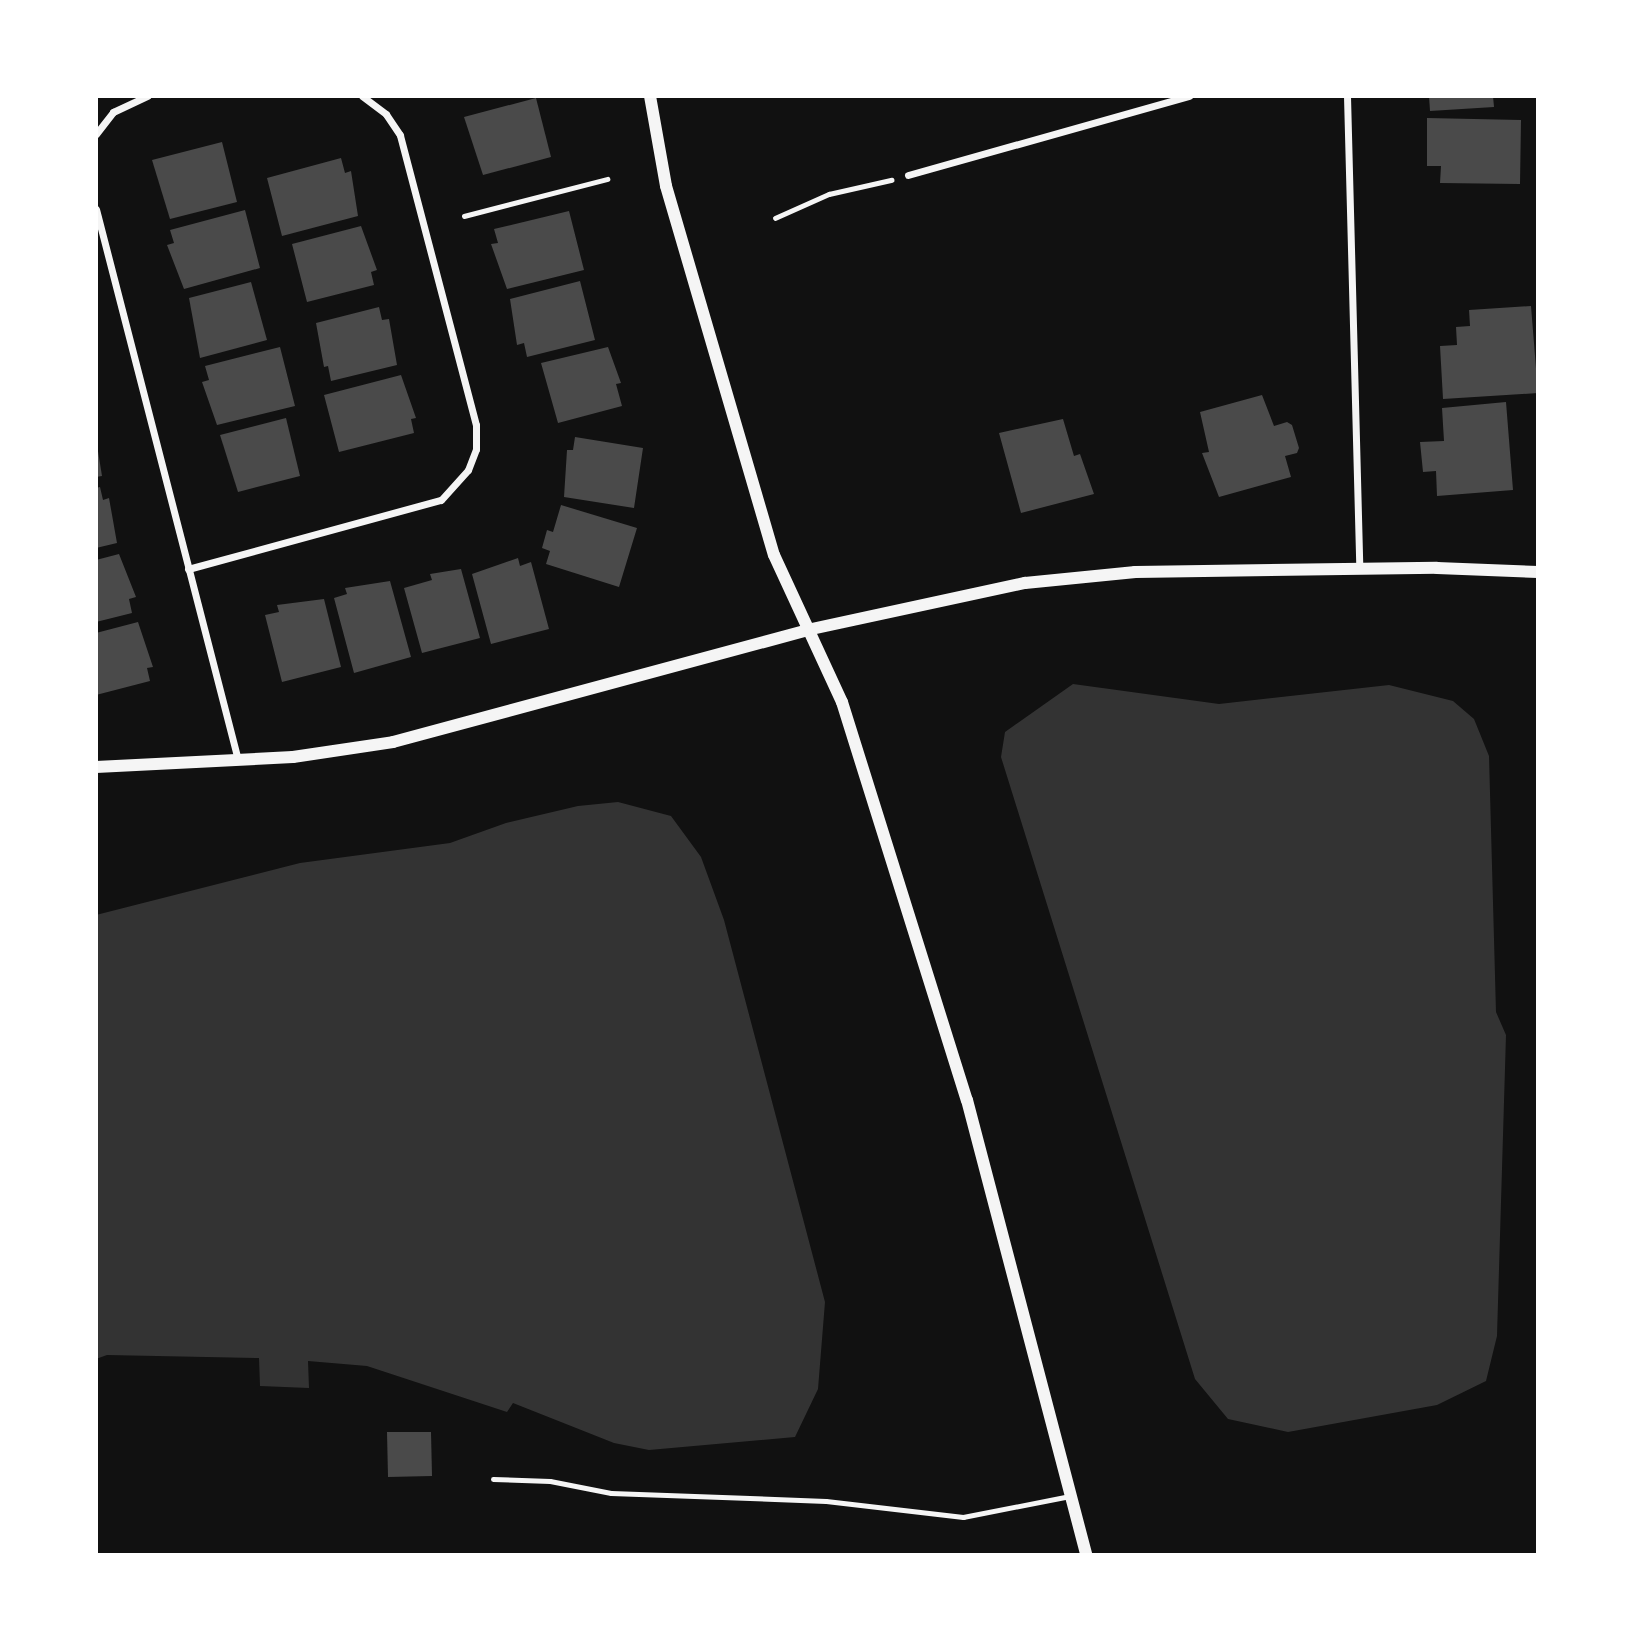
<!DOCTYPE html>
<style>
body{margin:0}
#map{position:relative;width:1634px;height:1651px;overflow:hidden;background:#111;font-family:"Archivo Narrow",sans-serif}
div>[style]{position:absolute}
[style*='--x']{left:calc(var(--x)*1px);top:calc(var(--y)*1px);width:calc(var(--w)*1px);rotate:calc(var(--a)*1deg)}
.water>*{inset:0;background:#333}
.building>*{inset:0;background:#4a4a4a}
.path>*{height:4.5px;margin:-2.25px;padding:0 2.25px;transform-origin:2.25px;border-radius:2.25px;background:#f5f5f5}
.service>*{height:5px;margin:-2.5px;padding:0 2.5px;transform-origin:2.5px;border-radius:2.5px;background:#f5f5f5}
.minor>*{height:7px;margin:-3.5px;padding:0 3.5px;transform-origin:3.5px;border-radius:3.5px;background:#f5f5f5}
.tertiary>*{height:12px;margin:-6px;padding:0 6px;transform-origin:6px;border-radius:6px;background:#f5f5f5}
span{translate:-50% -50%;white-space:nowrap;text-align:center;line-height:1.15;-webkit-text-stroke:7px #fff;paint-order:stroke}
.frame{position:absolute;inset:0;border:98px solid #fff;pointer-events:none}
</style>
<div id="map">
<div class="water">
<i style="clip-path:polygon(1073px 684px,1219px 704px,1389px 685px,1453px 701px,1474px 719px,1489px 756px,1496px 1012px,1506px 1035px,1497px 1336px,1486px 1381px,1437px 1405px,1288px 1432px,1228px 1419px,1195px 1379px,1001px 757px,1005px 732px)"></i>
<i style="clip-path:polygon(618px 802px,671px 816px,701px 857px,724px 920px,825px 1302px,818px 1389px,795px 1437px,649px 1450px,614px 1443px,513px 1403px,507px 1412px,367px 1366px,308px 1361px,309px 1388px,260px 1386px,259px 1358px,107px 1355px,96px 1359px,96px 915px,300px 863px,450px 843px,506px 823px,578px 806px)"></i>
</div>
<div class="building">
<i style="clip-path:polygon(1429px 96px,1493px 96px,1494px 107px,1430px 111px)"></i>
<i style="clip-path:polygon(536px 98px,551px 157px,483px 175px,464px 117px)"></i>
<i style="clip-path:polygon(1427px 118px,1521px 120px,1520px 184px,1440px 183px,1441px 166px,1427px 166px)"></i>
<i style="clip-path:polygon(222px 142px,237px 202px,170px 219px,152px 160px)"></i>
<i style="clip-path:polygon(341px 158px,345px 173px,351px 171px,358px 216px,282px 236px,267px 178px)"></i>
<i style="clip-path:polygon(245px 210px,260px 268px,184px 289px,167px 245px,174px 243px,170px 230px)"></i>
<i style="clip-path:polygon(569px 211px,584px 270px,507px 289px,491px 244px,498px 243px,494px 229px)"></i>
<i style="clip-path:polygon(361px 226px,377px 270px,371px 272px,374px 285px,307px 302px,292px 244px)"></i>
<i style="clip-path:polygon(580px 281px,595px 340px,527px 357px,524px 343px,517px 345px,510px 299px)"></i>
<i style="clip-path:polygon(251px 282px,267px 340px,200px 358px,189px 298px)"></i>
<i style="clip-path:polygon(1531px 306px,1538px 393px,1443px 399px,1440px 346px,1457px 345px,1456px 327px,1470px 326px,1469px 310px)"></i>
<i style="clip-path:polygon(379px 307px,382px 320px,389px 319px,397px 365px,331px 381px,328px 366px,324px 367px,316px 323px)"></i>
<i style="clip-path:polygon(280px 347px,295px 406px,217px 425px,202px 382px,209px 380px,205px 366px)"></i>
<i style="clip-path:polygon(608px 347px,621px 383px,616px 384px,622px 406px,558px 423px,541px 363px)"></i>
<i style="clip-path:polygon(401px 375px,416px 418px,411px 419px,414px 433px,339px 452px,324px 395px)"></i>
<i style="clip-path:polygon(1262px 395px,1274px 426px,1287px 422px,1292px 425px,1299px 448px,1297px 453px,1285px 456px,1291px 477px,1219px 497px,1202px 453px,1209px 452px,1200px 412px)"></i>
<i style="clip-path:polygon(1506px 402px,1513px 490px,1437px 496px,1436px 471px,1423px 472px,1420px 442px,1444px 441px,1442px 408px)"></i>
<i style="clip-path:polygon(286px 418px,300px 476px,238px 492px,220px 435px)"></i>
<i style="clip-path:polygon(1063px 419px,1074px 456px,1080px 454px,1094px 494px,1021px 513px,999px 433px)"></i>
<i style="clip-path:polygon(575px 437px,643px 448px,634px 508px,564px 497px,567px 450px,573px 450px)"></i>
<i style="clip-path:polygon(97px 445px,102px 476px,96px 477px,96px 446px)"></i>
<i style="clip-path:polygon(100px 487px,103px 500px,109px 498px,117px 543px,96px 548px,96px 488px)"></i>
<i style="clip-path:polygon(561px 505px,637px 528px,619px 587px,546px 564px,550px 551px,542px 548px,547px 530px,553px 532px)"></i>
<i style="clip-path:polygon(119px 554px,136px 597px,129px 599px,132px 613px,96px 622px,96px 560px)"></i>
<i style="clip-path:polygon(518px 558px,520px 566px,531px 562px,549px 629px,491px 644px,472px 574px)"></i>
<i style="clip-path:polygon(461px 569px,480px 638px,422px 653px,404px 588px,432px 580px,430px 574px)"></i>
<i style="clip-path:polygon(390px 581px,411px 657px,354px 673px,334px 598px,347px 594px,345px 588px)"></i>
<i style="clip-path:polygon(324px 599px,341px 667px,282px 682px,265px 615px,279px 612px,277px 605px)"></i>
<i style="clip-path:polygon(138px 622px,153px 667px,147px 668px,150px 681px,96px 695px,96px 633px)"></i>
<i style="clip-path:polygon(387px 1432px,431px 1432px,432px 1476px,388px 1477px)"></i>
</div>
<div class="path">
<i style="--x:464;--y:216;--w:148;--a:-14.5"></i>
<i style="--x:775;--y:218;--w:59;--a:-24"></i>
<i style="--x:829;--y:194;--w:64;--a:-12.7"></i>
</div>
<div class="service">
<i style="--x:493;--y:1479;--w:57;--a:2"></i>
<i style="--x:550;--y:1481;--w:62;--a:11.1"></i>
<i style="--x:611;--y:1493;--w:215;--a:2.1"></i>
<i style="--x:826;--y:1501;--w:138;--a:6.7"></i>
<i style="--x:963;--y:1517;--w:109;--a:-11.1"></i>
</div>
<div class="minor">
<i style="--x:1347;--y:96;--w:474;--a:88.5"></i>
<i style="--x:96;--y:134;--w:28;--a:-52"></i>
<i style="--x:113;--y:112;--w:38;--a:-25"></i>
<i style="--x:908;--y:175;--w:292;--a:-15.7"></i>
<i style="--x:96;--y:209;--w:569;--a:75.55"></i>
<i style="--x:188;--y:569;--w:262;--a:-15.3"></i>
<i style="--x:441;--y:500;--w:40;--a:-48"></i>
<i style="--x:468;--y:470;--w:22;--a:-69"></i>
<i style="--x:476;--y:449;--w:24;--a:-90"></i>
<i style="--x:476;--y:425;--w:300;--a:-104.7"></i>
<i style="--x:400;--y:135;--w:25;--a:-124"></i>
<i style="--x:386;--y:114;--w:30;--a:-143"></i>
</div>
<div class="tertiary">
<i style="--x:650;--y:96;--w:91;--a:79.9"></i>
<i style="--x:666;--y:186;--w:384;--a:73.7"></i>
<i style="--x:774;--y:555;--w:162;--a:65.2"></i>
<i style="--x:842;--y:702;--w:417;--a:72.6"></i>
<i style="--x:967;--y:1100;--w:470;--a:75.3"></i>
<i style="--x:96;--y:767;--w:197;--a:-2.9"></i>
<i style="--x:293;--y:757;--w:101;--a:-8.5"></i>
<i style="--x:393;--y:742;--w:429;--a:-15.1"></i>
<i style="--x:807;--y:630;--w:223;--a:-12.2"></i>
<i style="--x:1025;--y:583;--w:111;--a:-5.7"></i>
<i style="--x:1135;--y:572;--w:302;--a:-0.8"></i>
<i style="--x:1437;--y:568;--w:101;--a:2.3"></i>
</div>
<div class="frame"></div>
</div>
